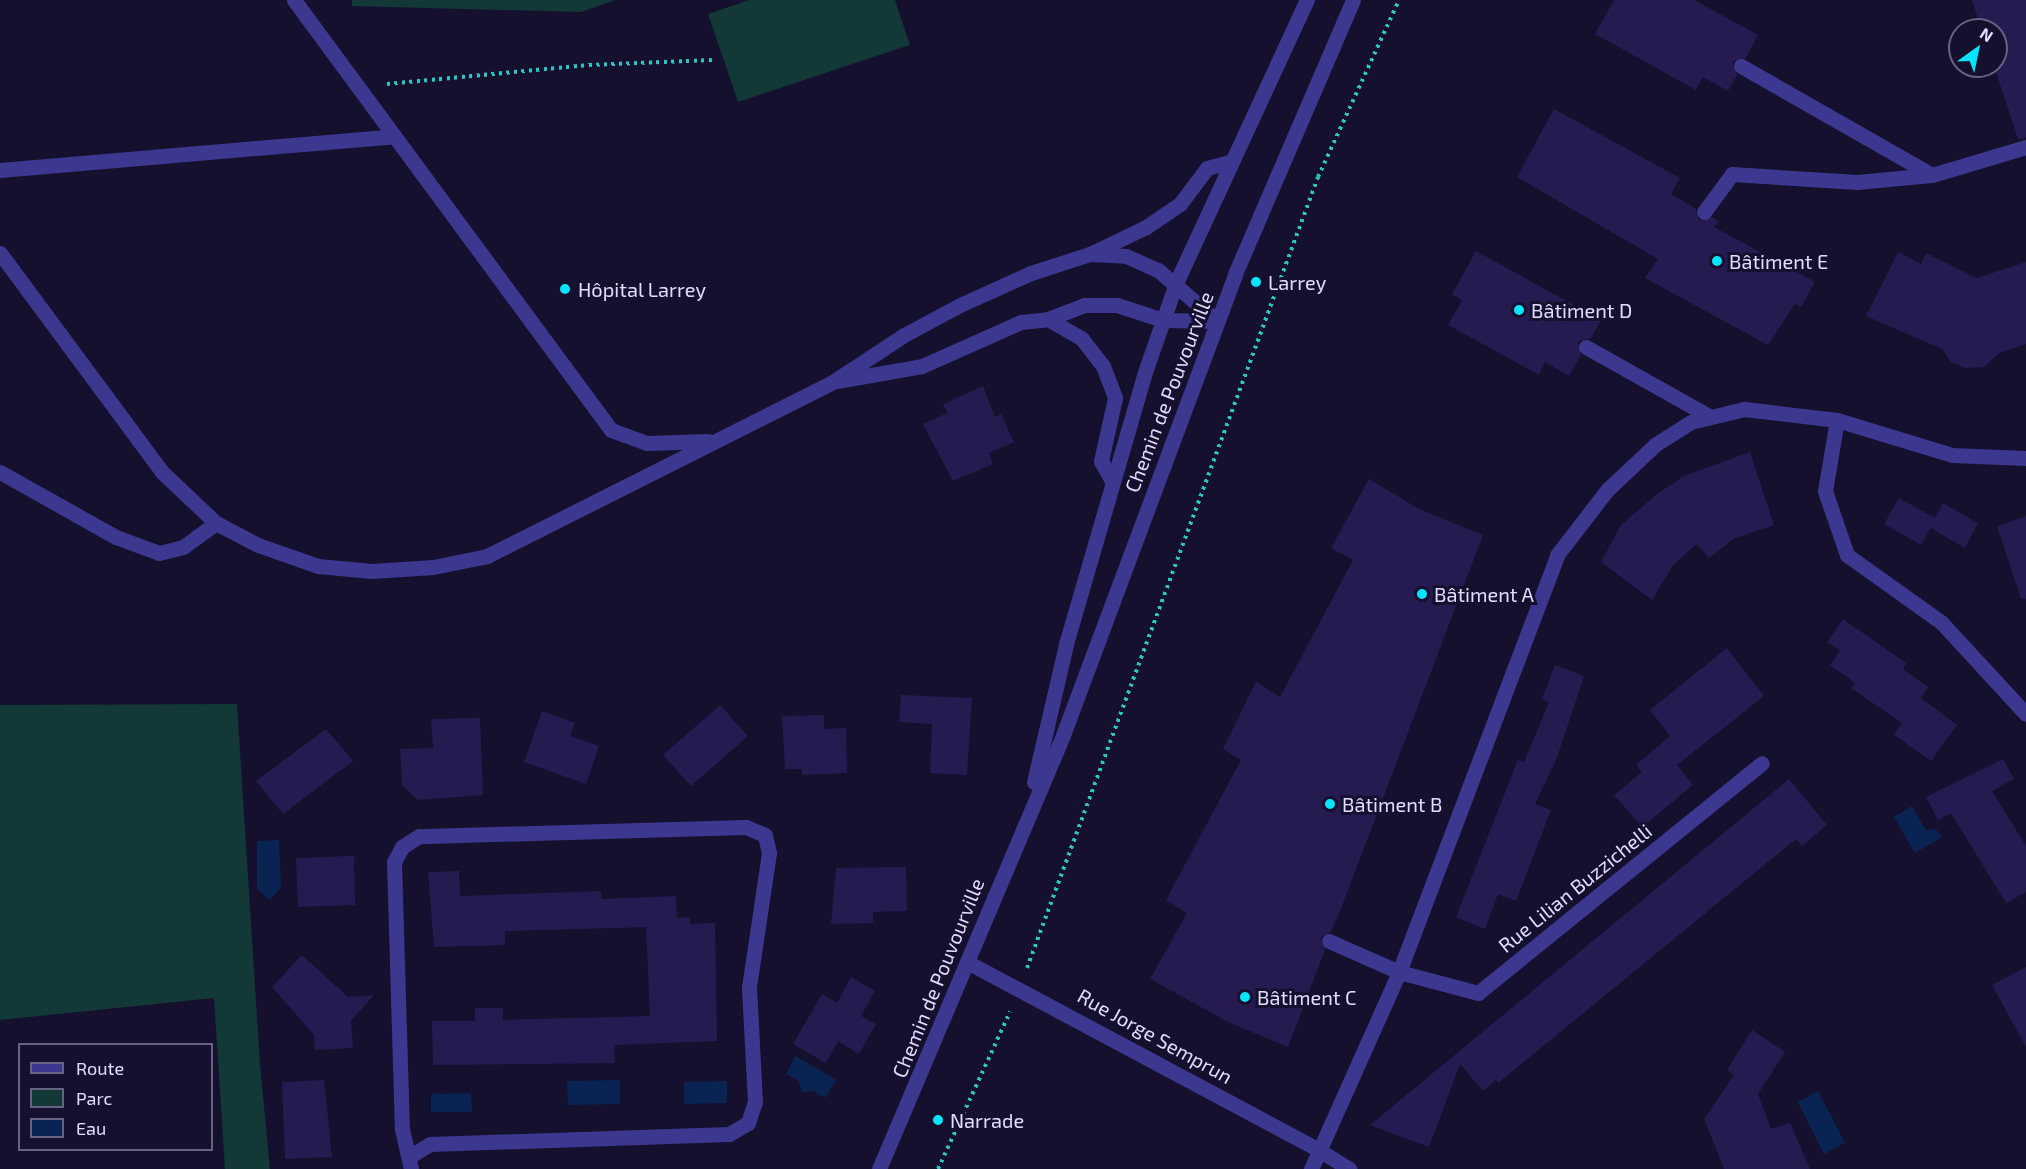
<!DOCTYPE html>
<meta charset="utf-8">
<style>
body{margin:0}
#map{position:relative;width:2026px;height:1169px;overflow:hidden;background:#15102e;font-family:"Exo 2",sans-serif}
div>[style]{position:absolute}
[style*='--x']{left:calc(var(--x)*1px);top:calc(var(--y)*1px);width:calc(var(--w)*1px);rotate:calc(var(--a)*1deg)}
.green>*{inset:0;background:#123837}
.water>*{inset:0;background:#092453}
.building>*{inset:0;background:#261b50}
.path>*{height:4px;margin-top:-2px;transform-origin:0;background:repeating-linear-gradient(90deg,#29c7bf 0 3px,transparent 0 7.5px)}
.service>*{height:15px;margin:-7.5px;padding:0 7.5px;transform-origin:7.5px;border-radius:7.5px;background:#3c388f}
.minor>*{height:15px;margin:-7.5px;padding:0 7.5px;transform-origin:7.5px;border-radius:7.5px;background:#3c388f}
.tertiary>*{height:15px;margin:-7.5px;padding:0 7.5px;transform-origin:7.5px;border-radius:7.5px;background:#3c388f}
.dots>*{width:16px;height:16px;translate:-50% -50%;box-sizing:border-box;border:3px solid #15102e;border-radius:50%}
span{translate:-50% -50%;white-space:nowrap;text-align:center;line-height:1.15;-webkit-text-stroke:6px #15102e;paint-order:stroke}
.poi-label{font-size:20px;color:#e1dcff}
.left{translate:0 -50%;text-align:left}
.street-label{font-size:20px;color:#e1dcff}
.legend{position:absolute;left:18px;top:1043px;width:195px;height:108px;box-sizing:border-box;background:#15102e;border:2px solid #676282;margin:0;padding:8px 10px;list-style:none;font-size:18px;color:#e1dcff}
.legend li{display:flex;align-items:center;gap:12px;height:30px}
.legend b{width:30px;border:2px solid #676282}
.north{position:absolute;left:1948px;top:18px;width:60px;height:60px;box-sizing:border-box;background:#15102e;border:2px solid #676282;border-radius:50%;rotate:33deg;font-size:16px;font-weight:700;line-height:24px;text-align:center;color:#e1dcff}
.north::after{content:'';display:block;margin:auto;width:21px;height:27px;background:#08e4ff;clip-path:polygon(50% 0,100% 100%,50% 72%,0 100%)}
</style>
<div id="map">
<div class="green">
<i style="clip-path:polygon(352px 0,615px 0,581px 12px,352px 6px)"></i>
<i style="clip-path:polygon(749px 0,895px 0,910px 45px,738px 102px,708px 14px)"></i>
<i style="clip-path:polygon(237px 704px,260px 1064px,270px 1169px,225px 1169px,214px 998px,0 1020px,0 705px)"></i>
</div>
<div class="water">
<i style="clip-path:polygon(1912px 806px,1926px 830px,1936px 829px,1942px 837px,1915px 853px,1894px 817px)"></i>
<i style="clip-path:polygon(279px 840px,281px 888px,270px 900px,257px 889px,257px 841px)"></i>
<i style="clip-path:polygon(796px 1056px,836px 1080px,825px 1098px,813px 1091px,802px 1092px,799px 1081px,786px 1074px)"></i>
<i style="clip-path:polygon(620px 1080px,620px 1104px,568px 1105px,567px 1081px)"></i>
<i style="clip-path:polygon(727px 1081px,727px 1103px,684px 1104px,684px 1082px)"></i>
<i style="clip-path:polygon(1818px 1091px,1845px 1143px,1824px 1154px,1798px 1102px)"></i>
<i style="clip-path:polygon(471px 1093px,472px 1112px,431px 1112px,431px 1094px)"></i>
</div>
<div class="building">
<i style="clip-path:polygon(1614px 0,1694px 0,1758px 35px,1746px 58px,1732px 62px,1737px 75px,1728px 91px,1703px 77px,1696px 90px,1595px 34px)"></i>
<i style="clip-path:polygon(1972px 0,2026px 0,2026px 138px,2018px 139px,1994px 66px,1996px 30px,1982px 30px)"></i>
<i style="clip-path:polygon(1554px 109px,1680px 178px,1671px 194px,1695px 208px,1699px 220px,1712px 217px,1719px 221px,1714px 227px,1815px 282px,1801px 307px,1795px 304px,1768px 345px,1645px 278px,1658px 259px,1517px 177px)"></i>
<i style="clip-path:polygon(1476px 251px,1601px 320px,1591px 338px,1578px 342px,1581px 355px,1569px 376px,1545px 362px,1539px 375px,1448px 325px,1462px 300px,1452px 294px)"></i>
<i style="clip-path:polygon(1898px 252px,1921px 264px,1926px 253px,1977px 278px,2026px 262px,2026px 344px,1999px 353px,1984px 367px,1965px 368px,1951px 362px,1942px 349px,1866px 316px)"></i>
<i style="clip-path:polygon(983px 386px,995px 417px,1001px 414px,1014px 442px,989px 453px,993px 464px,953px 481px,923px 424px,947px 413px,943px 404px)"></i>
<i style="clip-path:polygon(1750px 452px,1774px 525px,1735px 538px,1709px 558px,1697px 544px,1673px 565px,1652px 600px,1601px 562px,1621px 525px,1657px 494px,1684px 476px)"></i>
<i style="clip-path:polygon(1369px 479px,1419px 509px,1483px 535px,1342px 906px,1331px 932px,1320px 938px,1325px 950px,1288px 1047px,1228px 1022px,1150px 979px,1187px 913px,1166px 900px,1241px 760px,1223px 749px,1256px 682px,1280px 697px,1353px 560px,1331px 548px)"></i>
<i style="clip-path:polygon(1899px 498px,1935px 518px,1943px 503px,1978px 523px,1965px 548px,1931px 528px,1935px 520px,1921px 545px,1884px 524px)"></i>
<i style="clip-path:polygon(2026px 516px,2026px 599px,2021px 599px,1997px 526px)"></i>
<i style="clip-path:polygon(1843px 619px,1906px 663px,1903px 669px,1928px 687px,1921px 698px,1957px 725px,1931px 761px,1894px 735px,1902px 723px,1851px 688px,1855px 683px,1830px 665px,1840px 650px,1827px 642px)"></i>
<i style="clip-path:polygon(1727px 648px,1764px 696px,1677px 765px,1693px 785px,1642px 827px,1614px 795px,1642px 772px,1636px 765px,1670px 736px,1650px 710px)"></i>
<i style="clip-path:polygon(1555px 665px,1584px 676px,1556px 760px,1535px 804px,1551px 810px,1516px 901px,1498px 894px,1485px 929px,1456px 917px,1518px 760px,1524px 762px,1549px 702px,1542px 699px)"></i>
<i style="clip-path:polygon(901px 695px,972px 698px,967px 775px,930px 773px,932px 724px,899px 722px)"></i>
<i style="clip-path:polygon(720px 705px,748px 736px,691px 786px,663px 755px)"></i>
<i style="clip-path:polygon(542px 711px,575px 723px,570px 736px,599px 746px,586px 784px,524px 762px)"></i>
<i style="clip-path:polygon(824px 715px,824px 729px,846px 728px,847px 773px,802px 775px,802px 769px,785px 769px,782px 716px)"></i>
<i style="clip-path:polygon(480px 718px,483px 795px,418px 800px,402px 785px,400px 749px,433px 748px,431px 719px)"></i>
<i style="clip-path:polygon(326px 729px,353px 761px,283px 814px,256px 781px)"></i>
<i style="clip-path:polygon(2003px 759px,2014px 779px,1992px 791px,2026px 846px,2026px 892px,2006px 903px,1951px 813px,1938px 820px,1926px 797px)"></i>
<i style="clip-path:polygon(1789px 779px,1827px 825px,1802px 846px,1796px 839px,1498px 1083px,1496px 1080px,1483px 1091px,1460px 1064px,1429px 1147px,1370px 1125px)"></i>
<i style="clip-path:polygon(354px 856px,355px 905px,298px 907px,296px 858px)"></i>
<i style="clip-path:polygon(906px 867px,907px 911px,873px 912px,873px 923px,831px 924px,836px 868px)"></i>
<i style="clip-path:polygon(459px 871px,460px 896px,601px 891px,601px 899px,676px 896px,677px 918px,690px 917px,690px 924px,715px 923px,717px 1041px,614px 1045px,615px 1063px,433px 1065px,432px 1021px,475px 1021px,475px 1008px,503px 1008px,503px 1020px,650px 1016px,646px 927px,505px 931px,505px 945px,434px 947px,428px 872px)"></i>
<i style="clip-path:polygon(302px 955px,348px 997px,374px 995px,351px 1021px,353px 1048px,315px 1050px,314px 1035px,272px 987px)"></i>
<i style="clip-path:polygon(2026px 967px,2026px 1047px,1992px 985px)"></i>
<i style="clip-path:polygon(851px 977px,875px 991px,861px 1016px,876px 1024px,859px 1054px,838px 1041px,826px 1063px,793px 1044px,822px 994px,837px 1003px)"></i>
<i style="clip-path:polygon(1752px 1030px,1785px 1052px,1758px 1094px,1771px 1129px,1790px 1123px,1810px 1169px,1724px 1169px,1704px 1119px,1734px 1075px,1727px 1070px)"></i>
<i style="clip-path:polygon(324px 1080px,332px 1157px,285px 1159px,282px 1082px)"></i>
</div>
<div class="path">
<i style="--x:387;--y:84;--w:203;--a:-5.4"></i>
<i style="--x:589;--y:65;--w:123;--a:-2.3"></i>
<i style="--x:1027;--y:968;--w:843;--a:-69.8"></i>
<i style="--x:1318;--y:177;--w:195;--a:-65.4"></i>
<i style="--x:938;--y:1169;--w:173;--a:-65.4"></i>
</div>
<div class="service">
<i style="--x:294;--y:0;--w:534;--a:53.6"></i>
<i style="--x:611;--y:430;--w:38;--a:20"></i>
<i style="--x:647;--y:443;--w:61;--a:-1.9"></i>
<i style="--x:1741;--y:66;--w:220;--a:29.7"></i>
<i style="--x:0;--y:170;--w:396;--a:-4.9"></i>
<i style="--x:1704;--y:212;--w:47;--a:-53.6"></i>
<i style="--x:1732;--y:174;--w:125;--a:3.7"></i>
<i style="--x:1857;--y:182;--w:75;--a:-5.3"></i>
<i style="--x:1932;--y:175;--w:98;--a:-16.6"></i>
<i style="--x:0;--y:253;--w:272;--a:53.5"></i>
<i style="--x:162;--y:472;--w:74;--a:43.4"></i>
<i style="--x:216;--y:523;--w:47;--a:27.6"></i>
<i style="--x:258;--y:545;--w:64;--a:19.3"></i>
<i style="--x:318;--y:566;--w:54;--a:5.3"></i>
<i style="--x:372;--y:571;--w:61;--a:-3.8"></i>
<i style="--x:433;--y:567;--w:55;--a:-11.5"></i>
<i style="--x:487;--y:556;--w:385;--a:-26.7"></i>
<i style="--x:831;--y:383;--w:87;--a:-33.3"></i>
<i style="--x:904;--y:335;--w:64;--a:-28.2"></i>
<i style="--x:960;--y:305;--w:78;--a:-24.3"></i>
<i style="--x:1031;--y:273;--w:62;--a:-17.9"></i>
<i style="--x:1090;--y:254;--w:36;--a:3"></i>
<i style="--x:1126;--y:256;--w:35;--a:24"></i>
<i style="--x:1158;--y:270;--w:78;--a:40.8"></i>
<i style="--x:1092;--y:253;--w:60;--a:-25.7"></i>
<i style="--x:1146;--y:227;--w:41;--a:-34.1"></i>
<i style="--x:1180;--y:204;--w:45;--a:-53.1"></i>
<i style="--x:1207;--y:168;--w:24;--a:-15"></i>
<i style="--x:1048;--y:319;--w:39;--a:30"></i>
<i style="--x:1082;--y:339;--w:34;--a:52"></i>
<i style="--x:1103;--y:366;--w:34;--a:69"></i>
<i style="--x:1115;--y:398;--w:65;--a:102.5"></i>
<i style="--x:1101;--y:461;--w:23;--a:61"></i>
<i style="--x:1586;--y:347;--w:141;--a:29.3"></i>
<i style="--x:837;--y:381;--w:86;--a:-10"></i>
<i style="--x:922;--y:366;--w:108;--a:-24"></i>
<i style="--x:1021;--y:322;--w:27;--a:-6"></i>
<i style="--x:1048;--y:319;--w:39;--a:-21"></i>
<i style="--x:1084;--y:305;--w:33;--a:0"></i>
<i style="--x:1117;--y:305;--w:48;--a:18.1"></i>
<i style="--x:1163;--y:320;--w:54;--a:1.1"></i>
<i style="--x:0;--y:472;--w:133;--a:29.3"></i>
<i style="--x:116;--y:537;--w:46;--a:20.4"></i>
<i style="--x:159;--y:553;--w:25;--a:-14"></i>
<i style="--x:183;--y:547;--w:41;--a:-36"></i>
<i style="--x:1329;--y:941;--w:77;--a:23.9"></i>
<i style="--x:1319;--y:1150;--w:36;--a:32"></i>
</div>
<div class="minor">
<i style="--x:1837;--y:420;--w:72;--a:99.6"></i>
<i style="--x:1825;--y:491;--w:68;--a:71"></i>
<i style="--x:1847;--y:555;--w:115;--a:35.5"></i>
<i style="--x:1941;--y:622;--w:125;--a:47.3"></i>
<i style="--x:969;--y:963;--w:397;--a:28.1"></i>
<i style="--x:1399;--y:972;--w:82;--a:14.9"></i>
<i style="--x:1478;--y:993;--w:365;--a:-39"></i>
<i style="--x:410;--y:1156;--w:23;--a:-31"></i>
<i style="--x:430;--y:1144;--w:299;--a:-1.9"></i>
<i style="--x:729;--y:1134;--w:22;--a:-30"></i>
<i style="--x:748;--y:1123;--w:22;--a:-72"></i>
<i style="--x:755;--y:1102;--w:115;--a:-93"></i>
<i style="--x:749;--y:987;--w:135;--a:-81.5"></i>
<i style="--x:769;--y:853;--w:18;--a:-103"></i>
<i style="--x:765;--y:835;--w:21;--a:-157"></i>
<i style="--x:746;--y:827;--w:327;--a:178.4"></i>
<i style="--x:419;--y:836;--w:20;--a:147"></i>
<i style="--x:402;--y:847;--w:17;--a:118"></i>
<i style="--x:394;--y:862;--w:267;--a:88.3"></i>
<i style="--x:402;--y:1129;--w:41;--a:77.3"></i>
<i style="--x:1311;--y:1169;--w:216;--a:-65.9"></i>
<i style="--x:1399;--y:972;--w:446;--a:-69.2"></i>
<i style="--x:1557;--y:555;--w:82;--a:-52.4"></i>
<i style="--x:1607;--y:490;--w:67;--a:-43.2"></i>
<i style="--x:1656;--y:444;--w:41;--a:-32.2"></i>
<i style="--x:1691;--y:422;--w:55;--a:-13.8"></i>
<i style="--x:1744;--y:409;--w:94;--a:6.7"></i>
<i style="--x:1837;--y:420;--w:120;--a:16.9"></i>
<i style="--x:1952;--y:455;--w:74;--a:2.3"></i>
</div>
<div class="tertiary">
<i style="--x:1034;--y:782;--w:142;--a:-76.9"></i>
<i style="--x:1066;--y:644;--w:280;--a:-73.8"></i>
<i style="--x:1144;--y:375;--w:97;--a:-70.8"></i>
<i style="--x:1176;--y:283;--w:312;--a:-65.2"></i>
<i style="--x:879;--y:1169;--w:471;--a:-67"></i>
<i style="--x:1063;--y:735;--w:492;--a:-69.5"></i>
<i style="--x:1235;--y:274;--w:298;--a:-66.7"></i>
</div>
<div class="dots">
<i style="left:1717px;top:261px;background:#08e4ff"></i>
<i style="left:1256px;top:282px;background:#08e4ff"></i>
<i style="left:565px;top:289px;background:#08e4ff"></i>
<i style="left:1519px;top:310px;background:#08e4ff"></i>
<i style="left:1422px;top:594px;background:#08e4ff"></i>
<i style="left:1330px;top:804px;background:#08e4ff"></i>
<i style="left:1245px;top:997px;background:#08e4ff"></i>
<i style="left:938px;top:1120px;background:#08e4ff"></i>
</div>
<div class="poi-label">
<span class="left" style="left:1729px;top:261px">Bâtiment E</span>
<span class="left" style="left:1268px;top:282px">Larrey</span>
<span class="left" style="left:578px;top:289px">Hôpital Larrey</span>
<span class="left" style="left:1531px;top:310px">Bâtiment D</span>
<span class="left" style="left:1434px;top:594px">Bâtiment A</span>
<span class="left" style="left:1342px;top:804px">Bâtiment B</span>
<span class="left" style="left:1257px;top:997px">Bâtiment C</span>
<span class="left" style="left:950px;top:1120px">Narrade</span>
</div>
<div class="street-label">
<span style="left:1169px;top:392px;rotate:-69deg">Chemin de Pouvourville</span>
<span style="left:1575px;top:888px;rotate:-39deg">Rue Lilian Buzzichelli</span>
<span style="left:938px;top:978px;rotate:-68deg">Chemin de Pouvourville</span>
<span style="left:1155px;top:1036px;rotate:29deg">Rue Jorge Semprun</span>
</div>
<ul class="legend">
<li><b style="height:8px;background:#3c388f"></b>Route</li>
<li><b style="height:16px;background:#123837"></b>Parc</li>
<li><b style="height:16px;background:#092453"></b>Eau</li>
</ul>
<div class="north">N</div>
</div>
